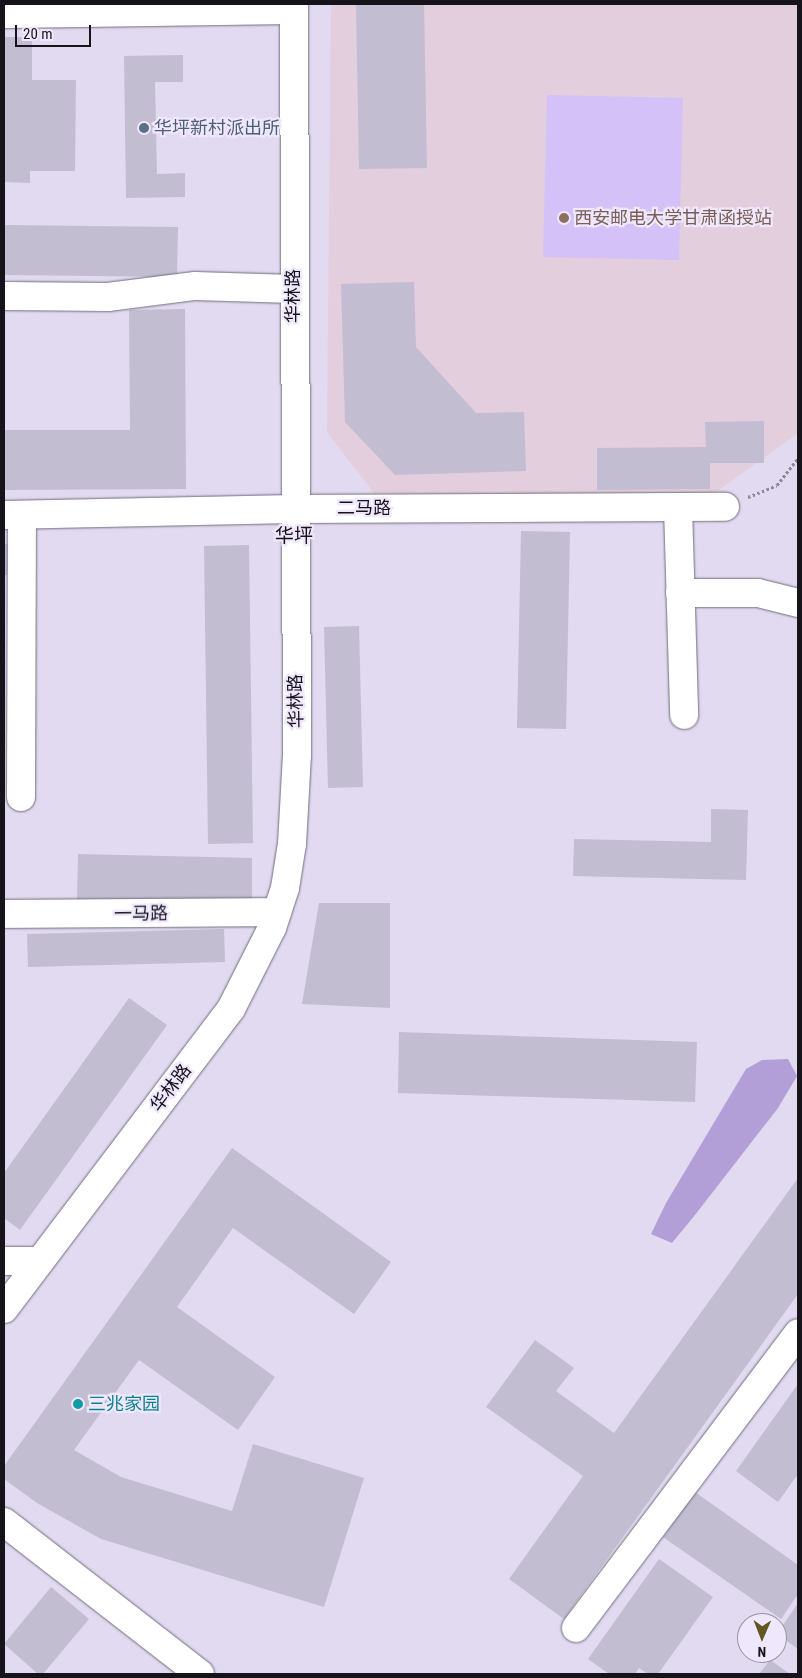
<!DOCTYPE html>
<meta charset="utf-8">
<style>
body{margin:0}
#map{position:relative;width:802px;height:1678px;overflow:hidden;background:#e1daf0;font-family:"Roboto Condensed","Noto Sans SC",sans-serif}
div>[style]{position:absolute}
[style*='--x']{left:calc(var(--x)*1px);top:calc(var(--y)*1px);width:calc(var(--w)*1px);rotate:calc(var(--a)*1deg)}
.education>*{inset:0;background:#e2cedc}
.green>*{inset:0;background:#d4c1f7}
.forest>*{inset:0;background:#b39fd7}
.building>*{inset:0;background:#c3bdd1}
.path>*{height:3px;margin-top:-1.5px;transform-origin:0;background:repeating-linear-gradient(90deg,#8d8898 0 2.5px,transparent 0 5px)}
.roads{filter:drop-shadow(0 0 1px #726c7f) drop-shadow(0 0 1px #726c7f)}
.minor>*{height:28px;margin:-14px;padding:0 14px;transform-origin:14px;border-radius:14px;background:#fff}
.dots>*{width:14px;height:14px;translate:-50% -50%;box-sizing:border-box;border:2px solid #efe8fd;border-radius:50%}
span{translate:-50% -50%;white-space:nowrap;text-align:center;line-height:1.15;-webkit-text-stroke:4.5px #efe8fd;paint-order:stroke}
.service-label{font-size:18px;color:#4e5e75}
.left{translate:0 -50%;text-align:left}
.education-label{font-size:18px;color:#785e54}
.street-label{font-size:18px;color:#16131a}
.culture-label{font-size:18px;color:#0d838f}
.neighbourhood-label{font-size:19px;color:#16131a}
.frame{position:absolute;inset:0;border:5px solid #16131a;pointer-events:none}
.north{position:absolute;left:737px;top:1613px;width:50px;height:50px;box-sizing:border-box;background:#efe8fd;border:1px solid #9893a2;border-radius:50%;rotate:181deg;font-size:14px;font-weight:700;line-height:20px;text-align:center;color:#16131a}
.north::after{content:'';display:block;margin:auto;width:18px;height:22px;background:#625622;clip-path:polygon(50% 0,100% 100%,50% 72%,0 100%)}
.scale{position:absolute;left:15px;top:25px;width:76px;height:22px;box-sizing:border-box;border:2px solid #16131a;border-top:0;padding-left:6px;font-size:15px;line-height:18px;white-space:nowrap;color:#16131a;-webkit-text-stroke:4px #efe8fd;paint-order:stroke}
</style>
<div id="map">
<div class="education">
<i style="clip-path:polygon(331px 4px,798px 4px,798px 433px,704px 501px,374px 493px,327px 432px)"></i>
</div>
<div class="green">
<i style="clip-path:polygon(547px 95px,683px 98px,679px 260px,543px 257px)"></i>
</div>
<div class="forest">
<i style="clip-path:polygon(788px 1059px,797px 1076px,778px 1108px,695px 1215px,672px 1243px,651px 1234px,666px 1203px,746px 1069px,762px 1060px)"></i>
</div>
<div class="building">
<i style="clip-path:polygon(356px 4px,424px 4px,427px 168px,359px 169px)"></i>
<i style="clip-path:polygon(4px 37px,32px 37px,32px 80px,76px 80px,75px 171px,30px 171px,30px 183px,4px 182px)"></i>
<i style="clip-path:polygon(183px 55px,183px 82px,155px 82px,157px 174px,185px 173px,185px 197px,126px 198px,124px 56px)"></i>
<i style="clip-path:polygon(4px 225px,178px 227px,177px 277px,4px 275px)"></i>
<i style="clip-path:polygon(414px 282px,416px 347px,476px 413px,524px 412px,526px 471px,395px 475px,345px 422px,341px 284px)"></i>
<i style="clip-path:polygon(185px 309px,186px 489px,4px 490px,4px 430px,130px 430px,129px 310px)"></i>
<i style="clip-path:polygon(764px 421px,764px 463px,710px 463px,710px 489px,597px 490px,597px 448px,706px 447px,705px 422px)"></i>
<i style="clip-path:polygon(521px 531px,570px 532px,566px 729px,517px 728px)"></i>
<i style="clip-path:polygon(4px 544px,18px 545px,17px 576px,4px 575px)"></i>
<i style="clip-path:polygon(249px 545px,253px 843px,208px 844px,204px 546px)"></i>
<i style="clip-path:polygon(359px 626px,363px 787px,328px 788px,324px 627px)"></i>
<i style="clip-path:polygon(711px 809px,748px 810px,746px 880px,573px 876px,574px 839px,711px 842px)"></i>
<i style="clip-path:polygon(78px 854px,252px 858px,252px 905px,77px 901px)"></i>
<i style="clip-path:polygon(319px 903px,390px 903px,390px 1008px,302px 1004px)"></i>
<i style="clip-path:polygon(224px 929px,225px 962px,28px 967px,27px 934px)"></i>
<i style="clip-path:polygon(129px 998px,167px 1025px,20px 1230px,4px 1218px,4px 1173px)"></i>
<i style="clip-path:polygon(399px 1032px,697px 1042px,695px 1102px,398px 1093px)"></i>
<i style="clip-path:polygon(232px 1148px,391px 1262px,354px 1314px,233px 1228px,177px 1307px,275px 1377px,238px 1430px,139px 1360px,74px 1450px,121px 1477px,232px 1511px,253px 1444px,364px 1478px,324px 1607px,101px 1539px,37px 1503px,4px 1479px,4px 1466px)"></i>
<i style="clip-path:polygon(798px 1178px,798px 1294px,564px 1619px,509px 1579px,583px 1476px,486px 1407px,535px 1340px,574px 1368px,556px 1391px,614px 1433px)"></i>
<i style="clip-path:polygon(798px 1384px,798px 1474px,778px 1502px,736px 1471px)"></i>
<i style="clip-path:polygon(695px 1492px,798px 1565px,798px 1594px,781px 1619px,663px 1537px)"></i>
<i style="clip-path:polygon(659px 1559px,713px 1597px,658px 1674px,648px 1674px,639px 1668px,635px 1674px,609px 1674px,588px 1659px)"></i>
<i style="clip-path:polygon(51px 1587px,89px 1619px,43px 1674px,38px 1674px,4px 1644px)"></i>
<i style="clip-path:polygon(798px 1603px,798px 1649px,777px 1634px)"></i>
<i style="clip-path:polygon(770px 1660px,790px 1674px,759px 1674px)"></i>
</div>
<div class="path">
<i style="--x:748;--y:497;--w:31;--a:-22"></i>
<i style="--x:777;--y:485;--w:34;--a:-52"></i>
</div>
<div class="roads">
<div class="minor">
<i style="--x:4;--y:14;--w:290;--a:-0.8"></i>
<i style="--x:4;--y:296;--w:104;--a:0.6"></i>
<i style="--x:108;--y:297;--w:88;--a:-7.2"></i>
<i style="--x:195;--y:286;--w:98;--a:1.8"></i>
<i style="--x:678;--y:507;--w:208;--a:88.3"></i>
<i style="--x:4;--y:515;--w:290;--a:-1.2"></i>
<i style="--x:294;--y:509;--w:431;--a:-0.3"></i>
<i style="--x:680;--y:593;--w:78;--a:0"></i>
<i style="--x:758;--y:593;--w:41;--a:14"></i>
<i style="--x:21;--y:797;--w:282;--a:-89.8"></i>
<i style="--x:4;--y:914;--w:273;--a:-0.4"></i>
<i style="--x:4;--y:1261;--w:36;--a:0"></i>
<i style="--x:4;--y:1309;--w:376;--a:-52.9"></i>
<i style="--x:231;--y:1009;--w:91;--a:-63.2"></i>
<i style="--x:272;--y:928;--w:42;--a:-72"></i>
<i style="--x:285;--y:888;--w:45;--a:-81"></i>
<i style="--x:292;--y:844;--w:89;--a:-86.8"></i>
<i style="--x:297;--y:755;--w:751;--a:-90.23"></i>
<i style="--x:4;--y:1522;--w:248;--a:37.8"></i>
<i style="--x:576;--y:1628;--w:369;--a:-53"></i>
</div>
</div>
<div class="dots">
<i style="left:144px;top:128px;background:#5c6f8a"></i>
<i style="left:564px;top:218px;background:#8d6e63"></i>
<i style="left:78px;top:1404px;background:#0f9aa8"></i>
</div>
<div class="service-label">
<span class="left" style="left:154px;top:128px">华坪新村派出所</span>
</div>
<div class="education-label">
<span class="left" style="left:574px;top:218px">西安邮电大学甘肃函授站</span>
</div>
<div class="street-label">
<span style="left:293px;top:296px;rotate:-90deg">华林路</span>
<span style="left:364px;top:508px">二马路</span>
<span style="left:296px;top:701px;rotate:-91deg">华林路</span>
<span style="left:141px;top:914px;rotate:-1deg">一马路</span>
<span style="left:171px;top:1088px;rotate:-53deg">华林路</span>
</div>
<div class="culture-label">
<span class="left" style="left:88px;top:1404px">三兆家园</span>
</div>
<div class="neighbourhood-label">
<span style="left:294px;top:536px">华坪</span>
</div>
<div class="frame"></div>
<div class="north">N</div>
<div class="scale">20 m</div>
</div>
